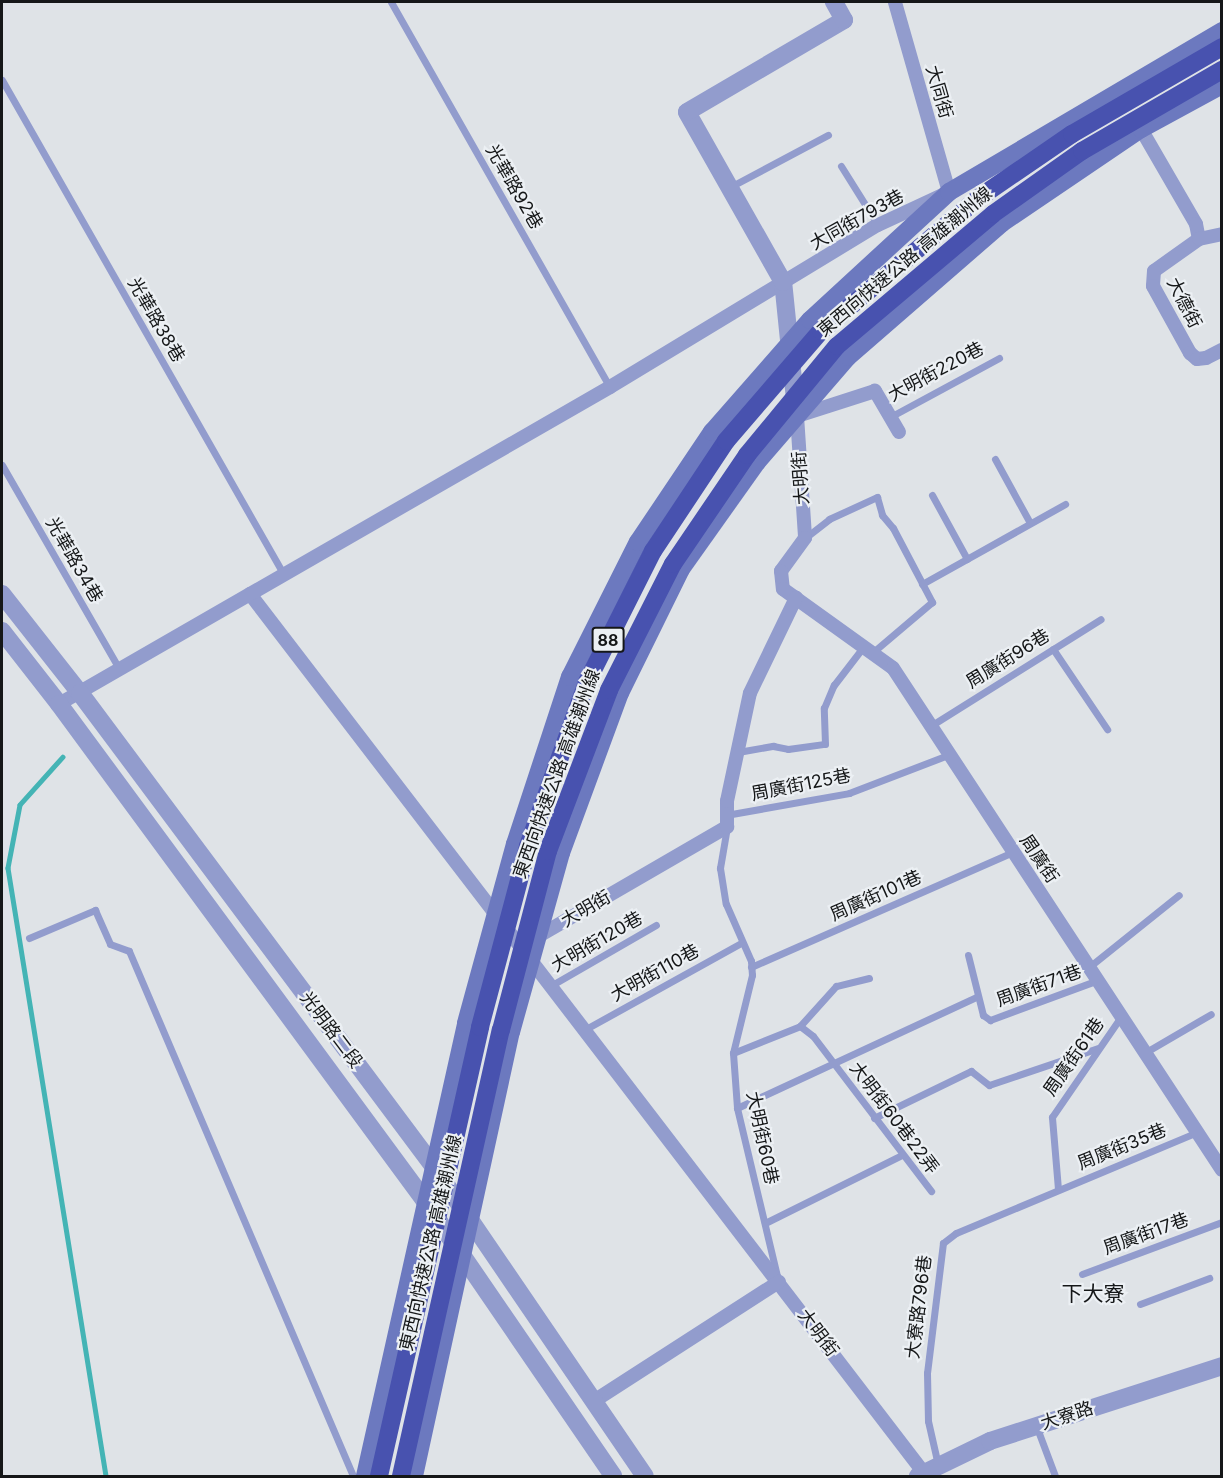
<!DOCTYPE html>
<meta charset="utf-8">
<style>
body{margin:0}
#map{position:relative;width:1223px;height:1478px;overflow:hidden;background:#dfe3e7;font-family:Inter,"Noto Sans TC",sans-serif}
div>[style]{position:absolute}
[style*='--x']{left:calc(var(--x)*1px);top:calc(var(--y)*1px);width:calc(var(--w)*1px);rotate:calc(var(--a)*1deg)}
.stream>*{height:4.5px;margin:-2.25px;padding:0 2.25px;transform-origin:2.25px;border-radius:2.25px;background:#44b4b5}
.service>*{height:7px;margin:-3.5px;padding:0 3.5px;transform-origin:3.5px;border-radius:3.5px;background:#929ccd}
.minor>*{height:14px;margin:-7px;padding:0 7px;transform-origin:7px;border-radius:7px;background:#929ccd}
.tertiary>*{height:18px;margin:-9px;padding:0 9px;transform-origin:9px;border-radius:9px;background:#929ccd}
.secondary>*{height:18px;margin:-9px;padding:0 9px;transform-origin:9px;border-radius:9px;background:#6c79bf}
.trunk-bridge>*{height:18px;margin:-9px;padding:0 9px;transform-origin:9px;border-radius:9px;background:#4852af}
span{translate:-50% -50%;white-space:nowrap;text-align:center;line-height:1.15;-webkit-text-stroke:4.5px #ecf0f4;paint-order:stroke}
.shield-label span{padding:2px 4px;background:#ecf0f4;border:2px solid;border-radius:4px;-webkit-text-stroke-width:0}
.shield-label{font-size:16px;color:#151718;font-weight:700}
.street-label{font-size:18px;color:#151718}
.quarter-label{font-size:21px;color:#151718}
.frame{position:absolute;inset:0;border:3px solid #151718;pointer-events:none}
</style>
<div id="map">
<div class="stream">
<i style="--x:63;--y:757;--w:64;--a:131.9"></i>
<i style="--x:20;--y:805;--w:64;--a:100.8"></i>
<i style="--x:8;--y:868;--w:616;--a:80.84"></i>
</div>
<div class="service">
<i style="--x:391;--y:2;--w:443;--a:60.4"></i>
<i style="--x:2;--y:80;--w:570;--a:60.33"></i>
<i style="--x:841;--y:166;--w:70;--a:57.9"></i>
<i style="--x:730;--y:187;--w:111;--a:-28"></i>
<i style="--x:890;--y:417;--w:124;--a:-28.4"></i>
<i style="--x:995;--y:459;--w:73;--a:61.3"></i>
<i style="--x:2;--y:465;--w:237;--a:60.1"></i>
<i style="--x:932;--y:495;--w:73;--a:61.3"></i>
<i style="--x:805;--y:538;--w:31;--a:-38"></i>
<i style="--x:829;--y:519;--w:53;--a:-24.6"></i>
<i style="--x:877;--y:497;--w:19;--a:74"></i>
<i style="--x:882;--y:515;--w:17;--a:50"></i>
<i style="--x:893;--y:528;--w:84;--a:62.2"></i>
<i style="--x:932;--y:602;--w:77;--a:139.7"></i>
<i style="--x:922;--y:584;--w:164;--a:-29.2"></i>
<i style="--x:1053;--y:649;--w:97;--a:56"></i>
<i style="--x:932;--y:725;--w:199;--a:-32.1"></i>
<i style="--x:738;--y:752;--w:36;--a:-10"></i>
<i style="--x:773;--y:746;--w:15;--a:11"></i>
<i style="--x:788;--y:749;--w:37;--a:-8"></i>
<i style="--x:825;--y:744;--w:36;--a:-92"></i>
<i style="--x:824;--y:708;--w:25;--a:-67"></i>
<i style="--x:834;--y:685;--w:49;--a:-52.4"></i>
<i style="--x:726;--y:815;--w:125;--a:-10.1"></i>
<i style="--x:849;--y:793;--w:106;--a:-21"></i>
<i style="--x:727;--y:827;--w:42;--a:99.7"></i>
<i style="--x:720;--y:868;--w:36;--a:81"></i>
<i style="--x:726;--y:904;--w:62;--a:66.3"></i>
<i style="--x:751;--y:961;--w:14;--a:86"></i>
<i style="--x:752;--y:975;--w:80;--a:103.7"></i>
<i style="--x:733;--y:1053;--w:55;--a:85.8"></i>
<i style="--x:737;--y:1108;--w:173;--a:76.6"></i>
<i style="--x:29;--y:938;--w:72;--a:-23"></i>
<i style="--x:95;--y:910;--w:37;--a:66"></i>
<i style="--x:110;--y:944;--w:20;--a:20"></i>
<i style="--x:129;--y:951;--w:571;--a:66.89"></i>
<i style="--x:968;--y:955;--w:62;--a:76"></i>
<i style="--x:983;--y:1015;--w:9;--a:36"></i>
<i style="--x:990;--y:1020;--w:115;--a:-20.3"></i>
<i style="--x:751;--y:967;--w:286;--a:-23.7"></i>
<i style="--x:1089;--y:967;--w:115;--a:-38.7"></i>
<i style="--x:869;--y:978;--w:34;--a:166"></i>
<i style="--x:836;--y:986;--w:54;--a:132"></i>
<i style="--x:800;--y:1026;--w:16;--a:38"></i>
<i style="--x:813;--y:1036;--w:195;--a:52.7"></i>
<i style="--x:552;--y:985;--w:120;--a:-30"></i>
<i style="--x:584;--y:1030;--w:179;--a:-29"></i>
<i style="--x:1146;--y:1052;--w:75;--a:-30.3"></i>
<i style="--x:733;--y:1053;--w:72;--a:-21.9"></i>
<i style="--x:737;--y:1108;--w:264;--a:-24.9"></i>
<i style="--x:874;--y:1118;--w:108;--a:-25.9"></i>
<i style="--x:971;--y:1071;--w:23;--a:38"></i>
<i style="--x:989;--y:1085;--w:115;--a:-18.7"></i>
<i style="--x:1058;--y:1189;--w:72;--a:-94.8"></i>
<i style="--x:1052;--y:1117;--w:124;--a:-55.5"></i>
<i style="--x:765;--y:1223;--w:153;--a:-26.4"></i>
<i style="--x:1082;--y:1274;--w:149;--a:-20.4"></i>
<i style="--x:1140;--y:1304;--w:74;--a:-20.6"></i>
<i style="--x:1037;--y:1428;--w:51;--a:69.4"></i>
<i style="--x:938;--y:1465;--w:45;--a:-102.8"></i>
<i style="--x:928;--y:1421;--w:48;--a:-91.2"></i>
<i style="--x:927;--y:1373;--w:131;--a:-83"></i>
<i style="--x:943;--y:1243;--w:16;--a:-38"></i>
<i style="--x:956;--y:1233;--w:262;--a:-22.7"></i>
</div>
<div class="minor">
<i style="--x:1141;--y:129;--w:110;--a:59.9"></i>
<i style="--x:1196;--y:224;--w:15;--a:79"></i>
<i style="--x:1199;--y:239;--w:55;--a:144.6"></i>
<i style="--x:1154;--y:271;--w:15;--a:94"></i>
<i style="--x:1153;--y:286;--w:77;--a:61.1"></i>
<i style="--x:1190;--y:353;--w:9;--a:41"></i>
<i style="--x:1197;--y:359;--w:9;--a:-6"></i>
<i style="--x:1206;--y:358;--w:18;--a:-27"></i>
<i style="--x:1199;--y:239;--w:24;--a:-12"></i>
<i style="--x:899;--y:432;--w:48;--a:-120.3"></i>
<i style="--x:875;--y:391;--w:82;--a:162.2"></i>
<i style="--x:797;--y:416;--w:122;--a:86.2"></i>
<i style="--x:805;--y:538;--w:41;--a:126"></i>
<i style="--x:781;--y:571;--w:18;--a:84"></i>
<i style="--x:783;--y:589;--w:135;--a:35.7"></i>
<i style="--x:893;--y:668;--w:600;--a:56.76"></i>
<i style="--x:250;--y:594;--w:1108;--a:52.52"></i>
<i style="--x:59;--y:704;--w:636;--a:-29.91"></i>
<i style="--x:610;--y:387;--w:313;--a:-31.2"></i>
<i style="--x:878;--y:225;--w:78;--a:-24.9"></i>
<i style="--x:949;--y:192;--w:198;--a:-105.9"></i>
<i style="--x:537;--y:937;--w:220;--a:-30.1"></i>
<i style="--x:727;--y:827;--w:26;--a:-90"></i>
<i style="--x:727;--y:801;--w:110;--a:-78"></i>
<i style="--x:750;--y:693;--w:106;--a:-64.2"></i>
<i style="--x:594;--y:1401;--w:220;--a:-32.8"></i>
</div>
<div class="tertiary">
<i style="--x:796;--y:409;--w:128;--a:-95.8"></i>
<i style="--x:783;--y:282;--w:195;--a:-119.5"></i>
<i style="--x:687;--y:112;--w:182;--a:-30.4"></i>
<i style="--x:844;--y:20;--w:21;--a:-119"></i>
<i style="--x:2;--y:594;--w:126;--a:51.8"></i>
<i style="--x:80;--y:693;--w:592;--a:53.25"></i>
<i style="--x:434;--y:1167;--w:374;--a:55.7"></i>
<i style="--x:2;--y:631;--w:93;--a:52"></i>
<i style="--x:59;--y:704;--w:617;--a:53.63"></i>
<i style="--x:425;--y:1201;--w:333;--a:55.6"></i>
<i style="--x:918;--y:1476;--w:80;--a:-25.9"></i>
<i style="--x:990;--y:1441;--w:244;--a:-17.9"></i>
</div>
<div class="secondary">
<i style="--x:365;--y:1476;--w:464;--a:-77.4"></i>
<i style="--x:466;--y:1023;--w:186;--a:-74.7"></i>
<i style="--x:515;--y:844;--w:176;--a:-71.8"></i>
<i style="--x:570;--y:677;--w:151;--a:-63.3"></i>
<i style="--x:638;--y:542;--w:133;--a:-56.1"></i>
<i style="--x:712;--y:432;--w:149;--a:-48.8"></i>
<i style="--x:810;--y:320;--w:189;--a:-42.6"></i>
<i style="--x:949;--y:192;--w:317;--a:-30.5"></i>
<i style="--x:414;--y:1476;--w:454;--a:-77.7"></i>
<i style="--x:511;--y:1032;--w:186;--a:-74.4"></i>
<i style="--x:561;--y:853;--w:171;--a:-69.8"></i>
<i style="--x:620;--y:693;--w:138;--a:-63.8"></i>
<i style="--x:681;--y:569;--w:131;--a:-54.6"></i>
<i style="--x:757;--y:462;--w:139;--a:-49.1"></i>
<i style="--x:848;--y:357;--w:204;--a:-41"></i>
<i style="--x:1002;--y:223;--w:168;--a:-34.1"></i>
<i style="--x:1141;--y:129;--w:92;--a:-28.5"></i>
</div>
<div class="trunk-bridge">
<i style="--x:379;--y:1476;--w:460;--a:-77.3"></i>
<i style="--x:480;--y:1027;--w:187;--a:-75.1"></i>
<i style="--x:528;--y:846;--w:174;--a:-70.2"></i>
<i style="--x:587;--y:682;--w:147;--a:-63.3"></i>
<i style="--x:653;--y:551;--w:132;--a:-56.4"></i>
<i style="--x:726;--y:441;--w:145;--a:-49.2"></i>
<i style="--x:821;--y:331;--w:204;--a:-40.2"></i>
<i style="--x:977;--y:199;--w:115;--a:-34.4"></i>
<i style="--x:1072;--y:134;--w:173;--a:-30.1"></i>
<i style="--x:401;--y:1476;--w:457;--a:-77.4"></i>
<i style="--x:501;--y:1030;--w:185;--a:-75.3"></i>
<i style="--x:548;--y:851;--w:172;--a:-69.2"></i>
<i style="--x:609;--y:690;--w:141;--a:-63.1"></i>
<i style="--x:673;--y:564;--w:132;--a:-55.8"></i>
<i style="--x:747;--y:455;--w:141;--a:-50.5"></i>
<i style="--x:837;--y:346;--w:204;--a:-40.2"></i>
<i style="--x:993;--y:214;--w:109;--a:-35.3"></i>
<i style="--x:1082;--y:151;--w:162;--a:-30.1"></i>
</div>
<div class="shield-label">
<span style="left:608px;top:640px">88</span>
</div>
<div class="street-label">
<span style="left:939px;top:92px;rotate:74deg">大同街</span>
<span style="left:514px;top:187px;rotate:60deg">光華路92巷</span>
<span style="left:857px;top:220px;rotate:-29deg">大同街793巷</span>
<span style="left:905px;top:262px;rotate:-40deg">東西向快速公路 高雄潮州線</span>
<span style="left:1184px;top:303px;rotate:63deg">大德街</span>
<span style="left:156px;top:320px;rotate:60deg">光華路38巷</span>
<span style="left:936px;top:372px;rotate:-28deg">大明街220巷</span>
<span style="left:801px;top:478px;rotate:-94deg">大明街</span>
<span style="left:74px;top:560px;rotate:60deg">光華路34巷</span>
<span style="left:1008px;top:659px;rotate:-32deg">周廣街96巷</span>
<span style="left:557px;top:774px;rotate:-70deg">東西向快速公路 高雄潮州線</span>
<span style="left:801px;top:785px;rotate:-11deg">周廣街125巷</span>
<span style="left:1039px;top:859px;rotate:56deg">周廣街</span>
<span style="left:876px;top:896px;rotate:-24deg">周廣街101巷</span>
<span style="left:586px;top:909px;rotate:-30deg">大明街</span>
<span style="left:597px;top:942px;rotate:-30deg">大明街120巷</span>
<span style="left:655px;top:973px;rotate:-29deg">大明街110巷</span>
<span style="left:1039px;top:986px;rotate:-20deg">周廣街71巷</span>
<span style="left:331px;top:1030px;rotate:53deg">光明路二段</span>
<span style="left:1074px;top:1057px;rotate:-55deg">周廣街61巷</span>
<span style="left:894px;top:1118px;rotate:53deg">大明街60巷22弄</span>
<span style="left:762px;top:1138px;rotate:78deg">大明街60巷</span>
<span style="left:1122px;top:1147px;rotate:-22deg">周廣街35巷</span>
<span style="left:1146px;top:1234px;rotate:-20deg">周廣街17巷</span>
<span style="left:431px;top:1243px;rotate:-77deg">東西向快速公路 高雄潮州線</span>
<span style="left:919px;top:1307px;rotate:-83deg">大寮路796巷</span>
<span style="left:818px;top:1333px;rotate:53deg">大明街</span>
<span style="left:1067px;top:1416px;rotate:-18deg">大寮路</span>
</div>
<div class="quarter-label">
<span style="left:1093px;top:1294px">下大寮</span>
</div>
<div class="frame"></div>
</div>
